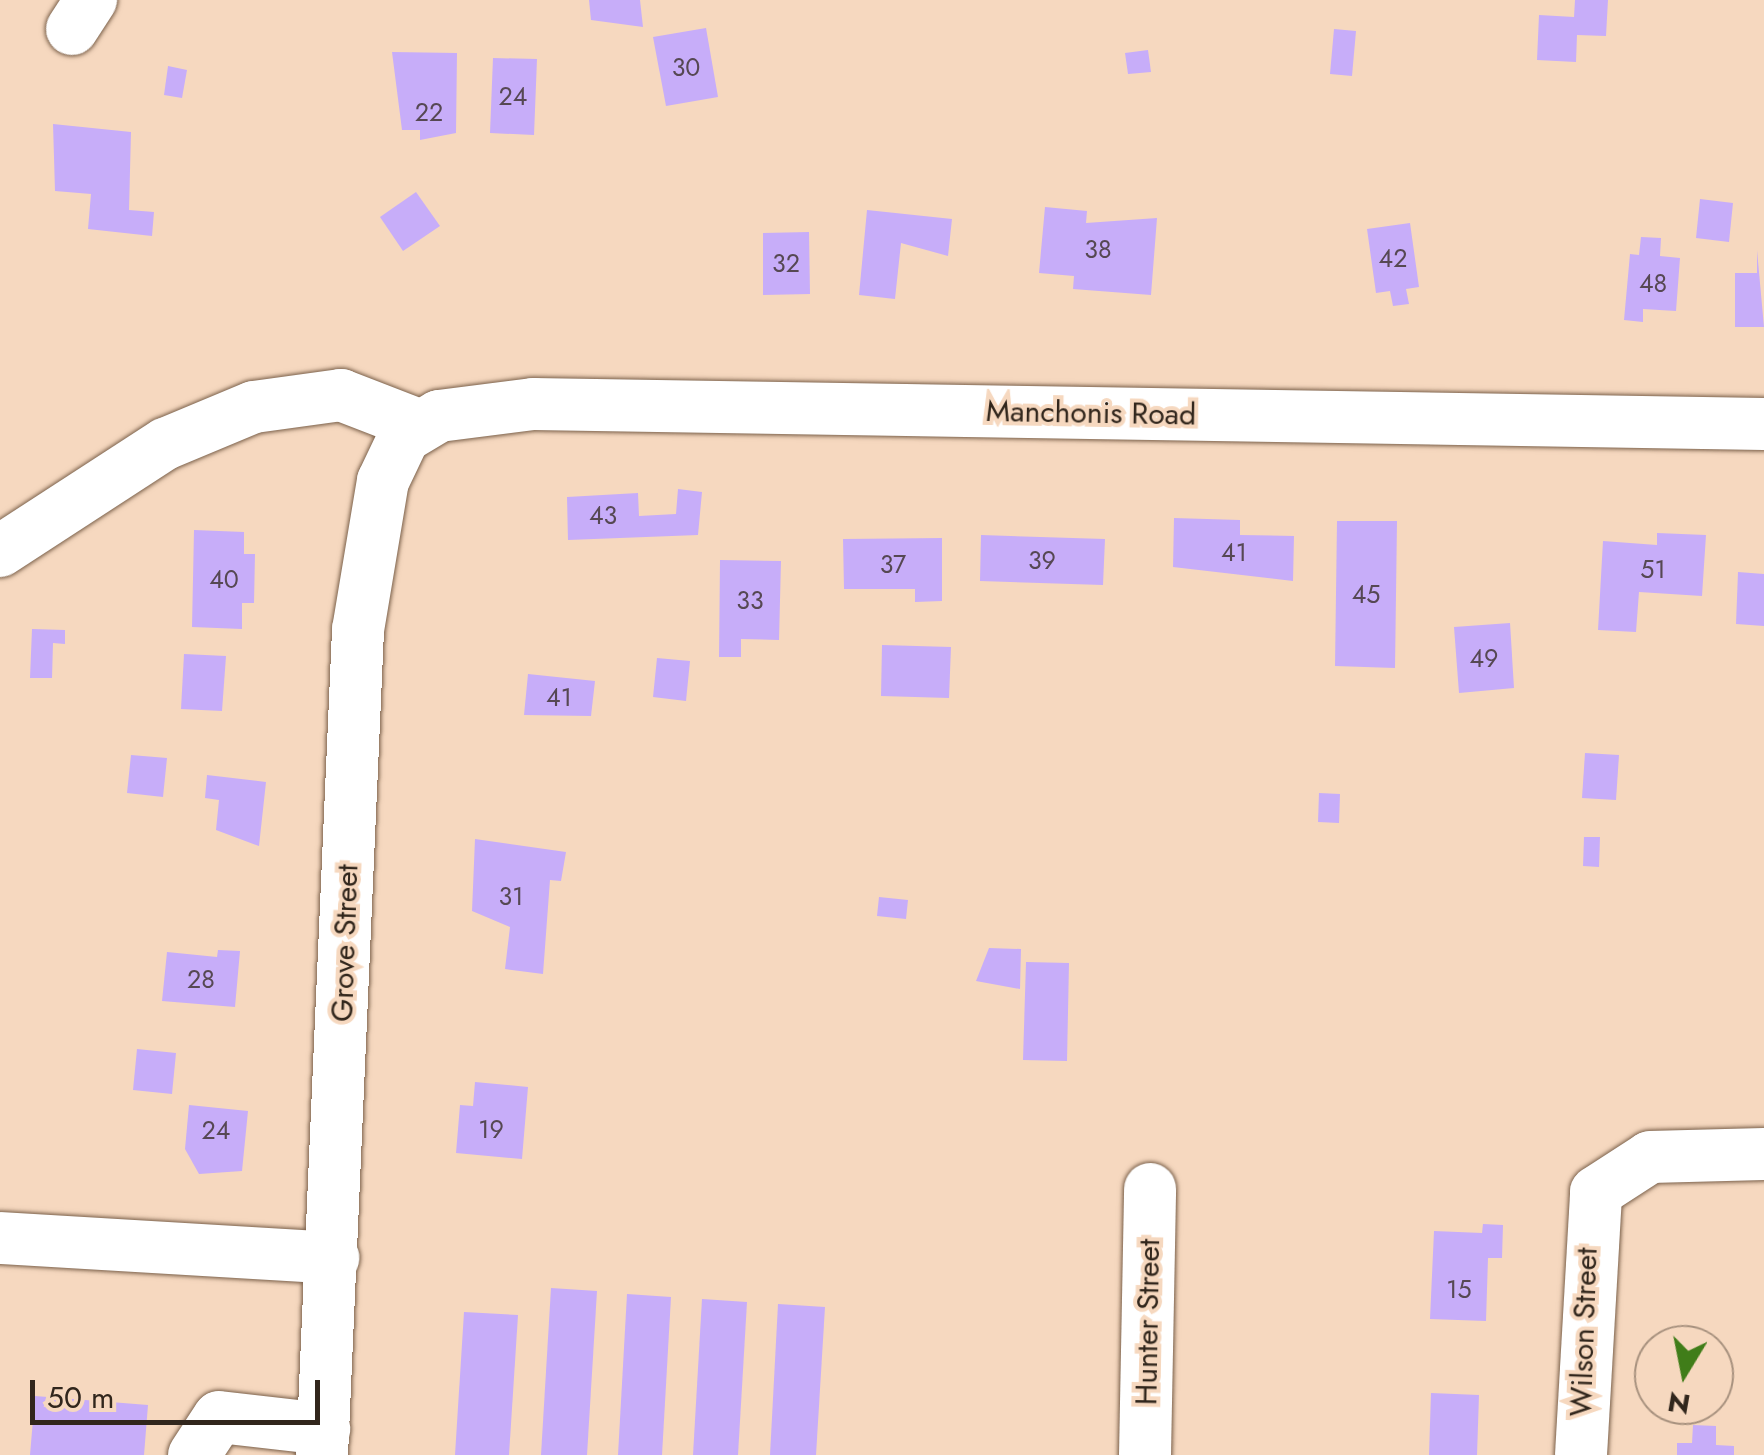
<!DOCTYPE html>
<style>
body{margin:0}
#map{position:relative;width:1764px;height:1455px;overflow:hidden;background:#f6d8bf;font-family:Jost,sans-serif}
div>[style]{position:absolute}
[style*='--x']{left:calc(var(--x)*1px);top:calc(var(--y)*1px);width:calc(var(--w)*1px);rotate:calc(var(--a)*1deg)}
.building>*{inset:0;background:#c7adf9}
.roads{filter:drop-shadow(0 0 2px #7b614b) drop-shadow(0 0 2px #7b614b)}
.minor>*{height:52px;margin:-26px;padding:0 26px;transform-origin:26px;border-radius:26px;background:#fff}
span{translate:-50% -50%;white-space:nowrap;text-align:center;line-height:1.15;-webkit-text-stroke:8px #f6d8bf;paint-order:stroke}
.number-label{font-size:25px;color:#564853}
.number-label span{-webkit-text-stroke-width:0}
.street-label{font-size:30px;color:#31261c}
.north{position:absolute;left:1634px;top:1325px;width:100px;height:100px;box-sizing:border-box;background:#f6d8bf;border:2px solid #a7917e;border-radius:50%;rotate:190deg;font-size:28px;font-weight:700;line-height:40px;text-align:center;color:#31261c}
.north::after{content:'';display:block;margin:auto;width:35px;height:45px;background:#407d19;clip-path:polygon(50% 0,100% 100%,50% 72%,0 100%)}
.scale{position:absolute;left:30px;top:1380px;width:290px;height:45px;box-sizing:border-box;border:5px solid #31261c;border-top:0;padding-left:12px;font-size:30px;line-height:35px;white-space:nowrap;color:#31261c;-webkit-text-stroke:8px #f6d8bf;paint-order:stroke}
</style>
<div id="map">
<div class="building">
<i style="clip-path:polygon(589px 0,640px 0,643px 27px,591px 20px)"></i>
<i style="clip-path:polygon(1575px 0,1608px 0,1606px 36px,1577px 35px,1576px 62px,1537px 60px,1539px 15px,1574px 17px)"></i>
<i style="clip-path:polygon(706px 28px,718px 97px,666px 106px,653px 37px)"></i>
<i style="clip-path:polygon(1334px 29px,1356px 31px,1352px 76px,1330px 74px)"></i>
<i style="clip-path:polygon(1148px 50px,1151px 72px,1128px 74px,1125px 53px)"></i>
<i style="clip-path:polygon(392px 52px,457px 53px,456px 133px,420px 140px,420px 130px,402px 130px)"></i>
<i style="clip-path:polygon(493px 58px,537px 59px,534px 135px,490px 133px)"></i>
<i style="clip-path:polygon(168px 66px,187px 70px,182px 98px,164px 95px)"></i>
<i style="clip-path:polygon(53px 124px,131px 132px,129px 210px,154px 212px,152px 236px,88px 229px,91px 194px,55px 191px)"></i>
<i style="clip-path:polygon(416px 192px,440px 226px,403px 251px,380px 217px)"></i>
<i style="clip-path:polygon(1700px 199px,1733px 203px,1729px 242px,1696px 238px)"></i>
<i style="clip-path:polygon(1045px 207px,1087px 211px,1086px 223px,1157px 218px,1151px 295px,1073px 289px,1074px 276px,1039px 273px)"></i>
<i style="clip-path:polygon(867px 210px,952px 219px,948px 256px,901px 243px,895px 299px,859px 295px)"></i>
<i style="clip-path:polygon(1410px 223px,1419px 287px,1406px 289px,1409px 304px,1393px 306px,1390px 291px,1376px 293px,1367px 229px)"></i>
<i style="clip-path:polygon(809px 232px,810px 294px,763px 295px,763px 233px)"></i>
<i style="clip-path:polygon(1641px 237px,1661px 238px,1660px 256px,1680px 258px,1676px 311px,1643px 309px,1643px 322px,1624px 320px,1630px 254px,1639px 255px)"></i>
<i style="clip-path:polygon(1757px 250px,1764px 327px,1735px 327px,1735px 273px,1757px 273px)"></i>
<i style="clip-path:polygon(678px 489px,702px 492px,698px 535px,568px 540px,567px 497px,638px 493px,639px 516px,676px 514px)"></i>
<i style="clip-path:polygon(1174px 518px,1240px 520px,1240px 535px,1294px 536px,1293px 581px,1173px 567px)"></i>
<i style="clip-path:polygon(1337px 521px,1397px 521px,1395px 668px,1335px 666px)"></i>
<i style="clip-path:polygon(194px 530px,244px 532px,244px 554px,255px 554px,254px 603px,242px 603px,242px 629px,192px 627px)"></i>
<i style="clip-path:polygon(1657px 533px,1706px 535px,1702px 596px,1639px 592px,1636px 632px,1598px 630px,1603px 541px,1657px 545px)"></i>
<i style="clip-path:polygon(981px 535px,1105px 539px,1103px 585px,980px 581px)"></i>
<i style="clip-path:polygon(942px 538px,942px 601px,915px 602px,915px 589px,844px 589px,843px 539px)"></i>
<i style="clip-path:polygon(720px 560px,781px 561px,779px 640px,741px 639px,741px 657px,719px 657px)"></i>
<i style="clip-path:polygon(1738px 572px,1764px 574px,1764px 626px,1736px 624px)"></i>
<i style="clip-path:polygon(1510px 623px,1514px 688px,1459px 693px,1454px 627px)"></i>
<i style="clip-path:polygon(32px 629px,65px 630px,65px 644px,53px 643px,52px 678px,30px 678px)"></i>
<i style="clip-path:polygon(882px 645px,951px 647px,949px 698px,881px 696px)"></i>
<i style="clip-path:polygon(184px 654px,226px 656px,222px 711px,181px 709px)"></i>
<i style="clip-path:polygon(657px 658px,690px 661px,686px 701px,653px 697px)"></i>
<i style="clip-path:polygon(528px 674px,595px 681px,591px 716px,524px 715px)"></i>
<i style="clip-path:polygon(1585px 753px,1619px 755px,1616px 800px,1582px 798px)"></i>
<i style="clip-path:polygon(131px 755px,167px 758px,163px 797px,127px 793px)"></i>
<i style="clip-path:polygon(207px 775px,266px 782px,259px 846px,216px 830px,219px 800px,205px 798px)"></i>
<i style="clip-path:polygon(1319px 793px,1340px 794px,1339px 823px,1318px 822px)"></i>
<i style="clip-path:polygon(1584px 837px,1600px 837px,1599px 867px,1583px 866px)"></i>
<i style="clip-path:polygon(475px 839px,566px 852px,561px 881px,550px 880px,543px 974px,505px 969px,510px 927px,472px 911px)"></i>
<i style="clip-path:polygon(879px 897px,908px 900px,906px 919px,877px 916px)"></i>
<i style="clip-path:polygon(989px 948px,1021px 949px,1020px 989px,976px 981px)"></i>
<i style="clip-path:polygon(218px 950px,240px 951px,235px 1007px,162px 1001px,167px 952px,217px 957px)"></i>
<i style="clip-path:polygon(1026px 962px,1069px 963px,1067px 1061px,1023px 1060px)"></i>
<i style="clip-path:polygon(137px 1049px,176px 1053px,172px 1094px,133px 1090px)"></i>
<i style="clip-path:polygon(475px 1082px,528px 1087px,522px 1159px,456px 1153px,460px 1105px,473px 1106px)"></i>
<i style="clip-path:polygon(189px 1105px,248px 1111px,242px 1171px,199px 1174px,185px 1149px)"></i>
<i style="clip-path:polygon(1483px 1224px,1503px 1225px,1502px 1258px,1488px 1258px,1486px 1321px,1430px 1319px,1434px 1231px,1482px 1233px)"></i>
<i style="clip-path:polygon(551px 1288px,597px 1291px,587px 1455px,541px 1455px)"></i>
<i style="clip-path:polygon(627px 1294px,671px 1297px,662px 1455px,618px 1455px)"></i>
<i style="clip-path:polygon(702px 1299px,747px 1302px,738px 1455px,693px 1455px)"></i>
<i style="clip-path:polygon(778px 1304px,825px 1307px,816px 1455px,770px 1455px)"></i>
<i style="clip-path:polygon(464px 1312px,518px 1315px,509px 1455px,455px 1455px)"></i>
<i style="clip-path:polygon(1431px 1393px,1479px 1395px,1477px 1455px,1429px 1455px)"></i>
<i style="clip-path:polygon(35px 1396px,148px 1405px,144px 1455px,30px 1455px)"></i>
<i style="clip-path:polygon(1693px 1425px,1716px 1426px,1716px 1445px,1734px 1446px,1734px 1455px,1677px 1455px,1677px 1443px,1692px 1443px)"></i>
</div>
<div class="roads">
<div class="minor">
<i style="--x:72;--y:29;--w:35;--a:-57"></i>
<i style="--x:0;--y:551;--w:197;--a:-33"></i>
<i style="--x:165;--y:444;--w:96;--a:-22.6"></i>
<i style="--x:254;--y:407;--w:88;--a:-7.9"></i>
<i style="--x:341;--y:395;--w:86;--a:21.2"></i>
<i style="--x:0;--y:1238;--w:334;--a:3.4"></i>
<i style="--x:194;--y:1455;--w:45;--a:-56.7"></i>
<i style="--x:219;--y:1417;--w:106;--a:6.5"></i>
<i style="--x:322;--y:1455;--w:826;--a:-87.5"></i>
<i style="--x:358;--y:630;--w:151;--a:-80.5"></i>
<i style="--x:383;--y:481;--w:49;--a:-64.5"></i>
<i style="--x:404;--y:437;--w:41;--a:-31"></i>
<i style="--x:439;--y:416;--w:95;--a:-7.3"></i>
<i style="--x:533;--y:404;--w:1231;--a:0.93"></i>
<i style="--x:1145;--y:1455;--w:266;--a:-88.9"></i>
<i style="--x:1581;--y:1455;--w:263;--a:-86.7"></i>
<i style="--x:1596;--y:1192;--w:64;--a:-32.9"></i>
<i style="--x:1650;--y:1157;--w:114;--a:-1.5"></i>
</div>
</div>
<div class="number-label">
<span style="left:686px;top:67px">30</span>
<span style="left:513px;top:96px">24</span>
<span style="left:429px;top:112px">22</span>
<span style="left:1098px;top:249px">38</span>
<span style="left:1393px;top:258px">42</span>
<span style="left:786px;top:263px">32</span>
<span style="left:1653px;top:283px">48</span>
<span style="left:603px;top:515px">43</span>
<span style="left:1234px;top:552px">41</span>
<span style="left:1042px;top:560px">39</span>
<span style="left:893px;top:564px">37</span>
<span style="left:1653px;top:569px">51</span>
<span style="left:224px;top:579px">40</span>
<span style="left:1366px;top:594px">45</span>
<span style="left:750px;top:600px">33</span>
<span style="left:1484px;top:658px">49</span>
<span style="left:559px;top:697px">41</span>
<span style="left:511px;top:896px">31</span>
<span style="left:201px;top:979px">28</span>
<span style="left:491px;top:1129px">19</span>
<span style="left:216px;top:1130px">24</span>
<span style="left:1459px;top:1289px">15</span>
</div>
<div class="street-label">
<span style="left:1091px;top:413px;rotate:1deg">Manchonis Road</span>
<span style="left:345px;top:943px;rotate:-88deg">Grove Street</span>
<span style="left:1148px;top:1322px;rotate:-89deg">Hunter Street</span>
<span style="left:1584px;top:1332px;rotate:-88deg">Wilson Street</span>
</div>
<div class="north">N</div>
<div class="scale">50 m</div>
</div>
